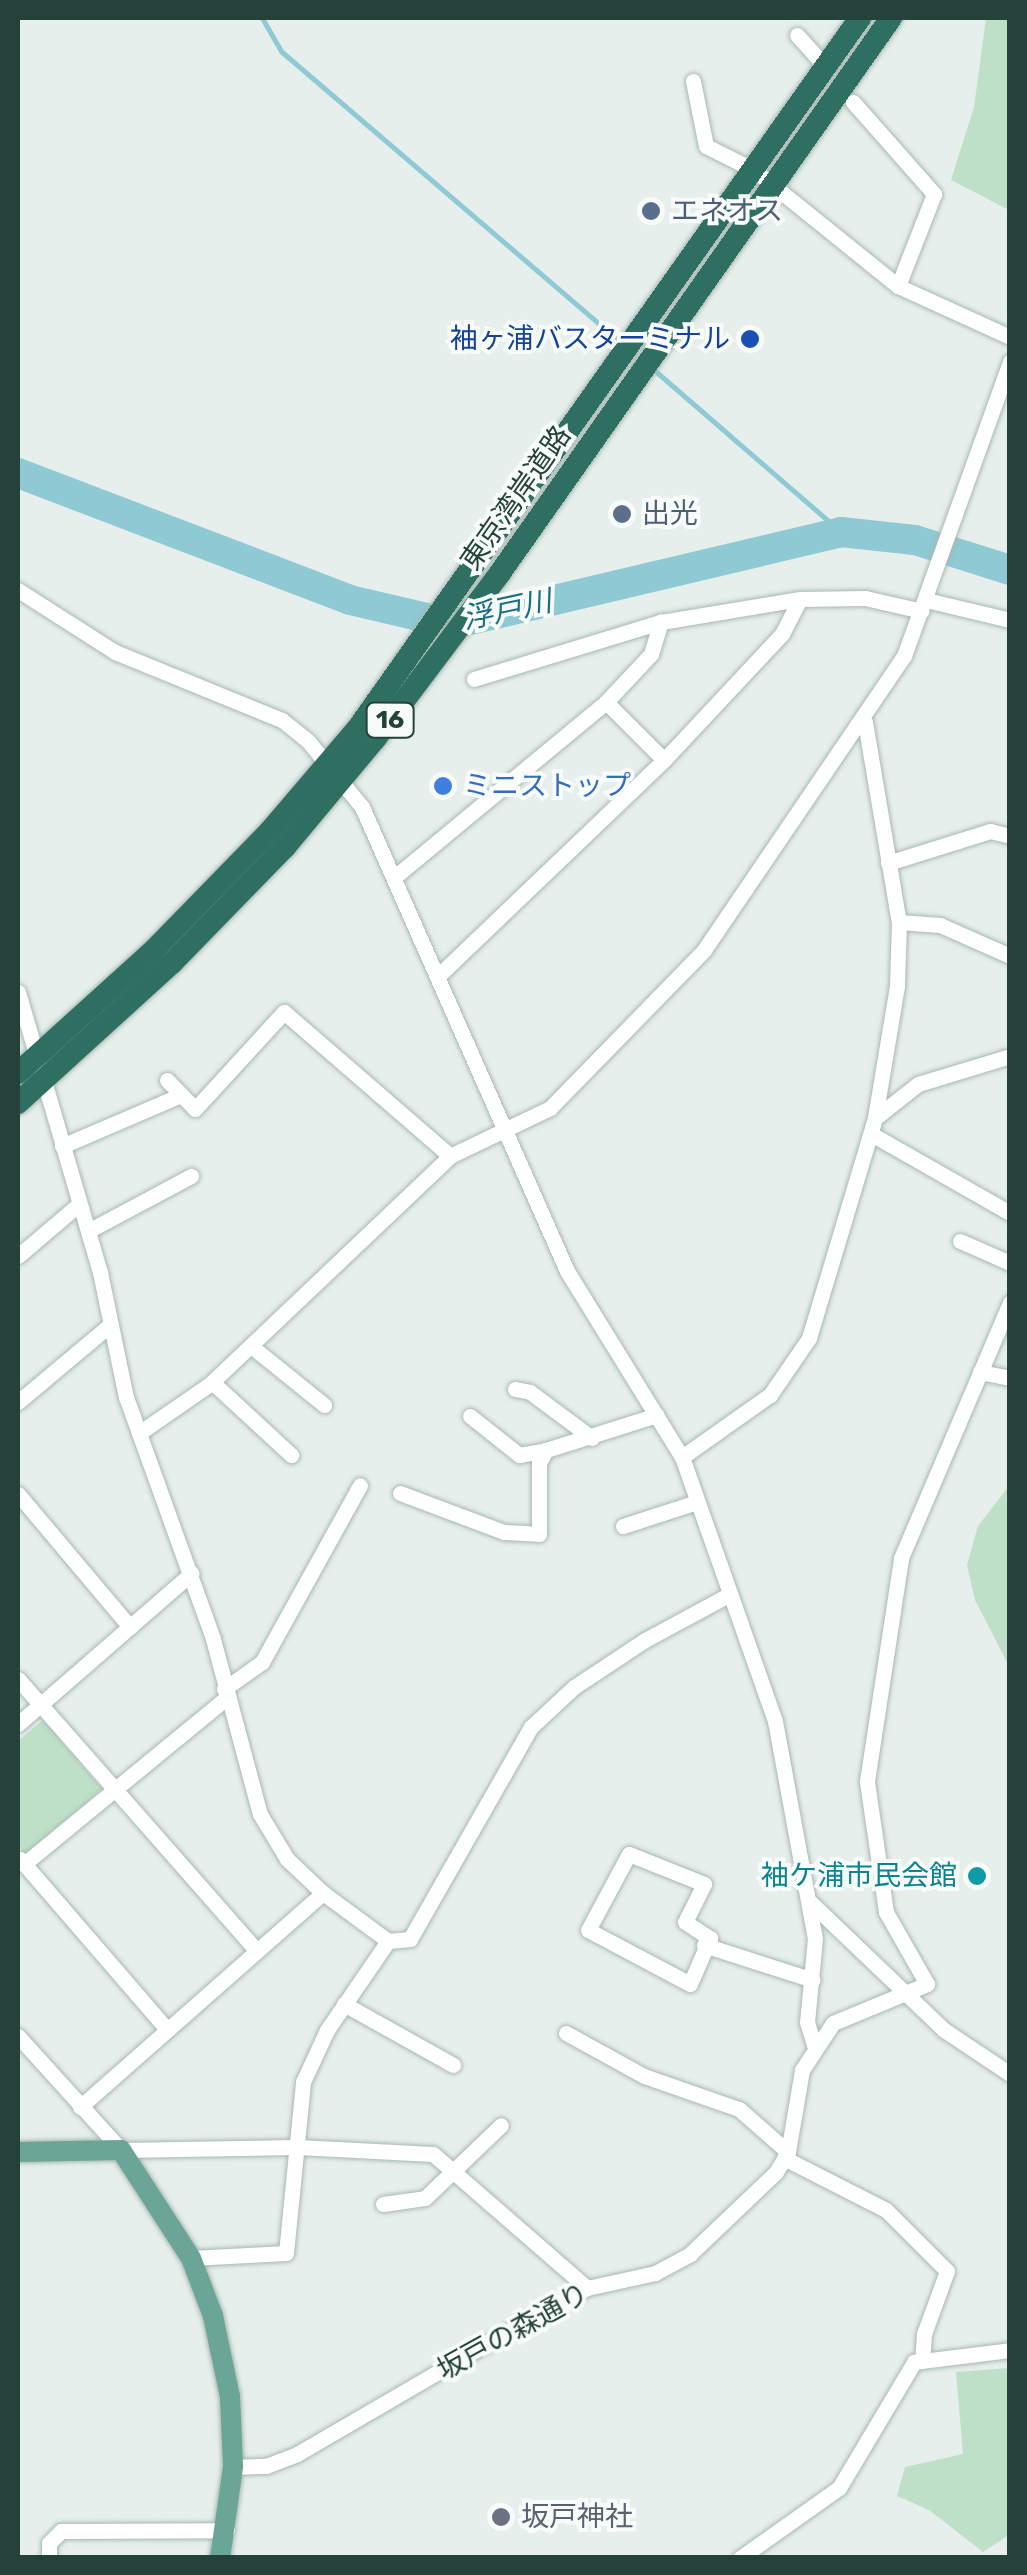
<!DOCTYPE html>
<meta charset="utf-8">
<style>
body{margin:0}
#map{position:relative;width:1027px;height:2575px;overflow:hidden;background:#e6efeb;font-family:Rubik,"Noto Sans JP",sans-serif}
div>[style]{position:absolute}
[style*='--x']{left:calc(var(--x)*1px);top:calc(var(--y)*1px);width:calc(var(--w)*1px);rotate:calc(var(--a)*1deg)}
.green>*{inset:0;background:#bfe0c8}
.stream>*{height:5px;margin:-2.5px;padding:0 2.5px;transform-origin:2.5px;border-radius:2.5px;background:#8ec9d4}
.river>*{height:30px;margin:-15px;padding:0 15px;transform-origin:15px;border-radius:15px;background:#8ec9d4}
.roads{filter:drop-shadow(0 0 2px #a8b8b2) drop-shadow(0 0 2px #a8b8b2)}
.minor>*{height:15px;margin:-7.5px;padding:0 7.5px;transform-origin:7.5px;border-radius:7.5px;background:#fff}
.major>*{height:20px;margin:-10px;padding:0 10px;transform-origin:10px;border-radius:10px;background:#6aa596}
.highway>*{height:22px;margin:-11px;padding:0 11px;transform-origin:11px;border-radius:11px;background:#2f6f62}
.dots>*{width:28px;height:28px;translate:-50% -50%;box-sizing:border-box;border:5px solid #f7fbf9;border-radius:50%}
span{translate:-50% -50%;white-space:nowrap;text-align:center;line-height:1.15;-webkit-text-stroke:8px #f7fbf9;paint-order:stroke}
.shield-label span{padding:2px 8px;background:#f7fbf9;border:2px solid;border-radius:8px;-webkit-text-stroke-width:0}
.shield-label{font-size:25px;color:#24423a;font-weight:700}
.service-label{font-size:28px;color:#4e5e75}
.left{translate:0 -50%;text-align:left}
.transit-label{font-size:28px;color:#164399}
.right{translate:-100% -50%;text-align:right}
.street-label{font-size:28px;color:#24423a}
.shop-label{font-size:28px;color:#366cbe}
.culture-label{font-size:28px;color:#0d838f}
.worship-label{font-size:28px;color:#5b616d}
.water-label{font-size:30px;color:#1c6f80;font-style:italic}
.frame{position:absolute;inset:0;border:20px solid #24423a;pointer-events:none}
</style>
<div id="map">
<div class="green">
<i style="clip-path:polygon(986px 18px,1009px 18px,1009px 210px,951px 180px,974px 107px)"></i>
<i style="clip-path:polygon(1009px 1486px,1010px 1486px,1009px 1666px,975px 1600px,967px 1565px,978px 1526px)"></i>
<i style="clip-path:polygon(43px 1720px,102px 1789px,25px 1854px,18px 1845px,18px 1741px)"></i>
<i style="clip-path:polygon(1009px 2368px,1009px 2535px,983px 2552px,929px 2510px,897px 2496px,905px 2467px,963px 2454px,956px 2372px)"></i>
</div>
<div class="stream">
<i style="--x:262;--y:18;--w:39;--a:60"></i>
<i style="--x:282;--y:52;--w:448;--a:40.6"></i>
<i style="--x:653;--y:369;--w:249;--a:40.9"></i>
</div>
<div class="river">
<i style="--x:18;--y:473;--w:355;--a:20.9"></i>
<i style="--x:350;--y:600;--w:106;--a:13.1"></i>
<i style="--x:453;--y:624;--w:399;--a:-13.3"></i>
<i style="--x:841;--y:532;--w:74;--a:6.2"></i>
<i style="--x:915;--y:540;--w:100;--a:17.5"></i>
</div>
<div class="roads">
<div class="minor">
<i style="--x:797;--y:35;--w:30;--a:48"></i>
<i style="--x:693;--y:81;--w:66;--a:78.7"></i>
<i style="--x:706;--y:146;--w:54;--a:26.6"></i>
<i style="--x:754;--y:170;--w:185;--a:38.9"></i>
<i style="--x:898;--y:286;--w:123;--a:24.5"></i>
<i style="--x:853;--y:102;--w:123;--a:48.6"></i>
<i style="--x:934;--y:194;--w:99;--a:111.4"></i>
<i style="--x:18;--y:590;--w:115;--a:32.6"></i>
<i style="--x:115;--y:652;--w:180;--a:22.2"></i>
<i style="--x:282;--y:720;--w:33;--a:39"></i>
<i style="--x:308;--y:741;--w:85;--a:50.7"></i>
<i style="--x:362;--y:807;--w:507;--a:66.16"></i>
<i style="--x:567;--y:1271;--w:219;--a:58.3"></i>
<i style="--x:682;--y:1457;--w:280;--a:70.6"></i>
<i style="--x:775;--y:1721;--w:221;--a:79.6"></i>
<i style="--x:815;--y:1938;--w:84;--a:95.4"></i>
<i style="--x:807;--y:2022;--w:24;--a:73"></i>
<i style="--x:926;--y:600;--w:86;--a:13.4"></i>
<i style="--x:474;--y:679;--w:195;--a:-17"></i>
<i style="--x:661;--y:622;--w:141;--a:-9.4"></i>
<i style="--x:800;--y:599;--w:65;--a:-0.9"></i>
<i style="--x:865;--y:598;--w:58;--a:12.8"></i>
<i style="--x:606;--y:702;--w:82;--a:45"></i>
<i style="--x:865;--y:722;--w:203;--a:80.4"></i>
<i style="--x:899;--y:922;--w:64;--a:91.8"></i>
<i style="--x:897;--y:986;--w:134;--a:99.5"></i>
<i style="--x:888;--y:863;--w:107;--a:-17.4"></i>
<i style="--x:990;--y:831;--w:21;--a:14"></i>
<i style="--x:397;--y:875;--w:271;--a:-39.6"></i>
<i style="--x:606;--y:702;--w:66;--a:-46.8"></i>
<i style="--x:651;--y:654;--w:34;--a:-73"></i>
<i style="--x:899;--y:922;--w:41;--a:4.2"></i>
<i style="--x:940;--y:925;--w:77;--a:23.9"></i>
<i style="--x:439;--y:975;--w:311;--a:-43.7"></i>
<i style="--x:664;--y:760;--w:173;--a:-46.9"></i>
<i style="--x:782;--y:634;--w:39;--a:-63"></i>
<i style="--x:18;--y:992;--w:292;--a:73.7"></i>
<i style="--x:100;--y:1272;--w:128;--a:78.3"></i>
<i style="--x:126;--y:1397;--w:257;--a:70.2"></i>
<i style="--x:213;--y:1639;--w:181;--a:75"></i>
<i style="--x:260;--y:1814;--w:52;--a:59"></i>
<i style="--x:287;--y:1859;--w:50;--a:43.4"></i>
<i style="--x:323;--y:1893;--w:81;--a:36.4"></i>
<i style="--x:388;--y:1941;--w:22;--a:-5"></i>
<i style="--x:410;--y:1939;--w:244;--a:-60.3"></i>
<i style="--x:531;--y:1727;--w:59;--a:-42.9"></i>
<i style="--x:574;--y:1687;--w:85;--a:-33.5"></i>
<i style="--x:645;--y:1640;--w:97;--a:-28.4"></i>
<i style="--x:167;--y:1080;--w:40;--a:46"></i>
<i style="--x:195;--y:1109;--w:132;--a:-47.5"></i>
<i style="--x:284;--y:1012;--w:220;--a:40.9"></i>
<i style="--x:873;--y:1135;--w:158;--a:29.7"></i>
<i style="--x:62;--y:1146;--w:129;--a:-23.2"></i>
<i style="--x:88;--y:1231;--w:117;--a:-28.1"></i>
<i style="--x:960;--y:1241;--w:55;--a:23.7"></i>
<i style="--x:18;--y:1256;--w:80;--a:-40.4"></i>
<i style="--x:251;--y:1346;--w:94;--a:38.9"></i>
<i style="--x:980;--y:1372;--w:31;--a:11"></i>
<i style="--x:212;--y:1382;--w:108;--a:42.7"></i>
<i style="--x:515;--y:1389;--w:15;--a:11"></i>
<i style="--x:530;--y:1392;--w:77;--a:36.6"></i>
<i style="--x:18;--y:1402;--w:121;--a:-40"></i>
<i style="--x:470;--y:1416;--w:63;--a:38.5"></i>
<i style="--x:519;--y:1455;--w:27;--a:-10"></i>
<i style="--x:139;--y:1433;--w:86;--a:-34.6"></i>
<i style="--x:210;--y:1384;--w:331;--a:-43.5"></i>
<i style="--x:450;--y:1156;--w:111;--a:-25.6"></i>
<i style="--x:550;--y:1108;--w:221;--a:-45.7"></i>
<i style="--x:704;--y:950;--w:356;--a:-55.8"></i>
<i style="--x:904;--y:656;--w:313;--a:-70.2"></i>
<i style="--x:682;--y:1457;--w:108;--a:-35.2"></i>
<i style="--x:770;--y:1395;--w:69;--a:-55.6"></i>
<i style="--x:809;--y:1338;--w:230;--a:-73.3"></i>
<i style="--x:875;--y:1118;--w:55;--a:-38.3"></i>
<i style="--x:918;--y:1084;--w:96;--a:-16.9"></i>
<i style="--x:400;--y:1493;--w:111;--a:20.6"></i>
<i style="--x:504;--y:1532;--w:35;--a:3"></i>
<i style="--x:539;--y:1534;--w:71;--a:-90"></i>
<i style="--x:539;--y:1463;--w:15;--a:-62"></i>
<i style="--x:546;--y:1450;--w:116;--a:-17.5"></i>
<i style="--x:18;--y:1494;--w:174;--a:49.9"></i>
<i style="--x:623;--y:1526;--w:78;--a:-18"></i>
<i style="--x:18;--y:1679;--w:359;--a:48.7"></i>
<i style="--x:224;--y:1689;--w:47;--a:-35.4"></i>
<i style="--x:262;--y:1662;--w:202;--a:-61"></i>
<i style="--x:18;--y:1724;--w:230;--a:-41"></i>
<i style="--x:629;--y:1854;--w:81;--a:21.8"></i>
<i style="--x:704;--y:1884;--w:42;--a:116.6"></i>
<i style="--x:685;--y:1922;--w:30;--a:33"></i>
<i style="--x:710;--y:1938;--w:50;--a:113.5"></i>
<i style="--x:690;--y:1984;--w:115;--a:-152.1"></i>
<i style="--x:588;--y:1930;--w:86;--a:-61.7"></i>
<i style="--x:20;--y:1859;--w:223;--a:49.2"></i>
<i style="--x:24;--y:1864;--w:261;--a:-39.4"></i>
<i style="--x:809;--y:1901;--w:187;--a:43.7"></i>
<i style="--x:944;--y:2030;--w:79;--a:33.7"></i>
<i style="--x:704;--y:1945;--w:114;--a:17.8"></i>
<i style="--x:344;--y:2004;--w:125;--a:29.2"></i>
<i style="--x:566;--y:2033;--w:89;--a:28.9"></i>
<i style="--x:644;--y:2076;--w:101;--a:19.2"></i>
<i style="--x:739;--y:2109;--w:65;--a:41.3"></i>
<i style="--x:18;--y:2036;--w:154;--a:47.9"></i>
<i style="--x:121;--y:2150;--w:177;--a:-1"></i>
<i style="--x:298;--y:2147;--w:135;--a:3"></i>
<i style="--x:433;--y:2154;--w:204;--a:41"></i>
<i style="--x:80;--y:2107;--w:324;--a:-41.4"></i>
<i style="--x:784;--y:2158;--w:114;--a:27"></i>
<i style="--x:886;--y:2210;--w:86;--a:45"></i>
<i style="--x:947;--y:2271;--w:67;--a:110.1"></i>
<i style="--x:924;--y:2334;--w:27;--a:94"></i>
<i style="--x:383;--y:2204;--w:42;--a:-8.1"></i>
<i style="--x:425;--y:2198;--w:105;--a:-43.8"></i>
<i style="--x:191;--y:2258;--w:95;--a:-3"></i>
<i style="--x:286;--y:2253;--w:172;--a:-84.3"></i>
<i style="--x:303;--y:2082;--w:57;--a:-65.2"></i>
<i style="--x:327;--y:2030;--w:108;--a:-55.6"></i>
<i style="--x:233;--y:2467;--w:33;--a:-2"></i>
<i style="--x:266;--y:2466;--w:33;--a:-21"></i>
<i style="--x:297;--y:2454;--w:286;--a:-30.2"></i>
<i style="--x:544;--y:2310;--w:48;--a:-27.1"></i>
<i style="--x:587;--y:2288;--w:70;--a:-12.4"></i>
<i style="--x:655;--y:2273;--w:40;--a:-28"></i>
<i style="--x:690;--y:2254;--w:119;--a:-43.6"></i>
<i style="--x:776;--y:2172;--w:23;--a:-59"></i>
<i style="--x:788;--y:2152;--w:83;--a:-80.3"></i>
<i style="--x:802;--y:2070;--w:56;--a:-56.6"></i>
<i style="--x:833;--y:2023;--w:102;--a:-22.5"></i>
<i style="--x:927;--y:1984;--w:83;--a:-119.7"></i>
<i style="--x:886;--y:1912;--w:132;--a:-98.3"></i>
<i style="--x:867;--y:1781;--w:226;--a:-81.3"></i>
<i style="--x:901;--y:1558;--w:278;--a:-66.9"></i>
<i style="--x:49;--y:2558;--w:15;--a:-90"></i>
<i style="--x:49;--y:2543;--w:17;--a:-45"></i>
<i style="--x:61;--y:2531;--w:166;--a:-0.3"></i>
<i style="--x:740;--y:2558;--w:121;--a:-35.3"></i>
<i style="--x:839;--y:2488;--w:147;--a:-59.2"></i>
<i style="--x:914;--y:2362;--w:97;--a:-7.1"></i>
</div>
<div class="major">
<i style="--x:18;--y:2152;--w:103;--a:-1.1"></i>
<i style="--x:121;--y:2150;--w:129;--a:57.1"></i>
<i style="--x:191;--y:2258;--w:62;--a:69.2"></i>
<i style="--x:213;--y:2316;--w:83;--a:78.1"></i>
<i style="--x:230;--y:2397;--w:70;--a:87.5"></i>
<i style="--x:233;--y:2467;--w:92;--a:98.1"></i>
</div>
<div class="highway">
<i style="--x:18;--y:1073;--w:181;--a:-42.1"></i>
<i style="--x:152;--y:952;--w:169;--a:-45.7"></i>
<i style="--x:270;--y:831;--w:135;--a:-49.5"></i>
<i style="--x:358;--y:728;--w:870;--a:-54.74"></i>
<i style="--x:18;--y:1103;--w:208;--a:-42.3"></i>
<i style="--x:172;--y:963;--w:162;--a:-45.8"></i>
<i style="--x:285;--y:847;--w:141;--a:-50.2"></i>
<i style="--x:375;--y:739;--w:208;--a:-53"></i>
<i style="--x:500;--y:573;--w:679;--a:-54.84"></i>
</div>
</div>
<div class="dots">
<i style="left:651px;top:211px;background:#5c6f8a"></i>
<i style="left:750px;top:339px;background:#1a4fb4"></i>
<i style="left:622px;top:514px;background:#5c6f8a"></i>
<i style="left:443px;top:786px;background:#3f7fe0"></i>
<i style="left:977px;top:1876px;background:#0f9aa8"></i>
<i style="left:501px;top:2517px;background:#6b7280"></i>
</div>
<div class="shield-label">
<span style="left:390px;top:720px">16</span>
</div>
<div class="service-label">
<span class="left" style="left:671px;top:211px">エネオス</span>
<span class="left" style="left:642px;top:514px">出光</span>
</div>
<div class="transit-label">
<span class="right" style="left:730px;top:339px">袖ヶ浦バスターミナル</span>
</div>
<div class="street-label">
<span style="left:516px;top:498px;rotate:-55deg">東京湾岸道路</span>
<span style="left:513px;top:2332px;rotate:-29deg">坂戸の森通り</span>
</div>
<div class="shop-label">
<span class="left" style="left:463px;top:786px">ミニストップ</span>
</div>
<div class="culture-label">
<span class="right" style="left:957px;top:1876px">袖ケ浦市民会館</span>
</div>
<div class="worship-label">
<span class="left" style="left:521px;top:2517px">坂戸神社</span>
</div>
<div class="water-label">
<span style="left:507px;top:610px;rotate:-12deg">浮戸川</span>
</div>
<div class="frame"></div>
</div>
